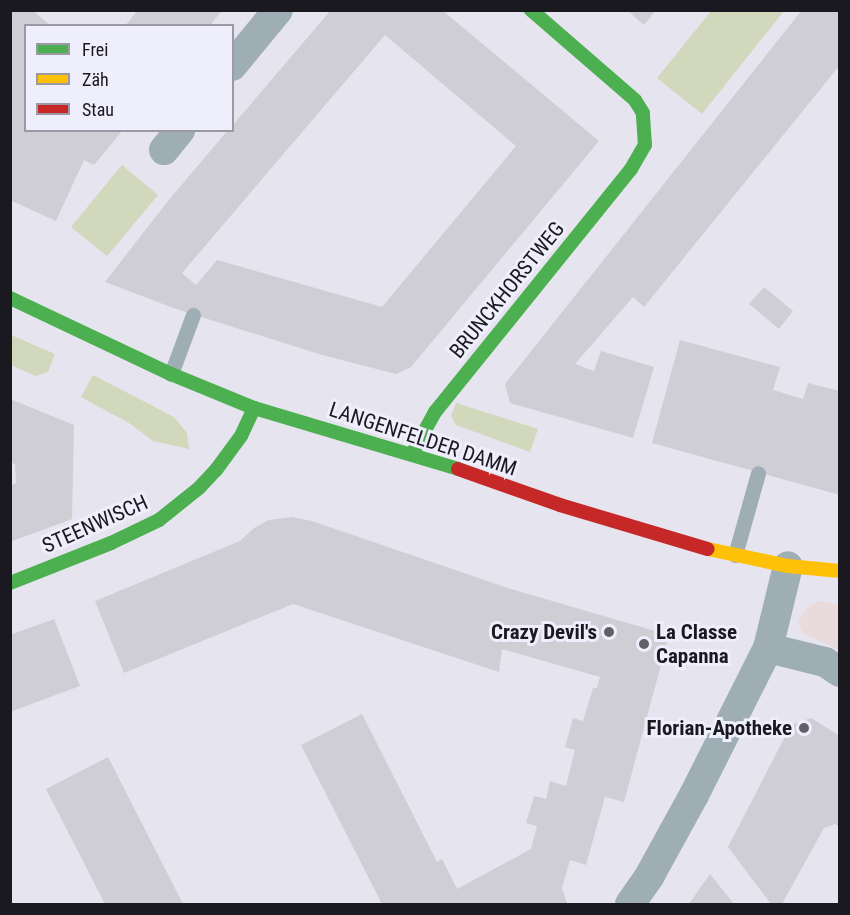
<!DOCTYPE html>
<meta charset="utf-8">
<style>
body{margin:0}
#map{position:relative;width:850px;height:915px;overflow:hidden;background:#e6e4ee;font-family:"Roboto Condensed",sans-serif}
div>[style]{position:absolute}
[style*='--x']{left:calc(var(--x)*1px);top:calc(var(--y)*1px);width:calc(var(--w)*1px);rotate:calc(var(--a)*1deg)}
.commercial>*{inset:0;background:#e9dadc}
.green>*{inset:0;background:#d1d8bb}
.building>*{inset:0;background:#cfced5}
.lane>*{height:15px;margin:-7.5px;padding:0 7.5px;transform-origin:7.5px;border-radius:7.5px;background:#9faeb5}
.street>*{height:30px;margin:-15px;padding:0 15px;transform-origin:15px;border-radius:15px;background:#9faeb5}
.fast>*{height:14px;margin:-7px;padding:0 7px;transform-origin:7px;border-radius:7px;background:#4caf50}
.slow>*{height:14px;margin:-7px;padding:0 7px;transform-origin:7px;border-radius:7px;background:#ffc107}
.jam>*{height:14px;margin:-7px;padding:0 7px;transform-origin:7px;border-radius:7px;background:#c62828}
.dots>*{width:16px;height:16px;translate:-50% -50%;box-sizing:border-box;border:3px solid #efeefc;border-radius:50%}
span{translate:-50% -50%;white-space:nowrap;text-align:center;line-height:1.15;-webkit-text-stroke:6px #efeefc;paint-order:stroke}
.street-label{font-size:21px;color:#1a191f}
.poi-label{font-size:21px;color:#1a191f;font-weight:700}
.right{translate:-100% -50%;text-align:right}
.left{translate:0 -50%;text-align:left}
.frame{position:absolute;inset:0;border:12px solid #1a191f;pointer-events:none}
.legend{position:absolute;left:24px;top:24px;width:210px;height:108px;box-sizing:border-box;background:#efeefc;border:2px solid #9a99a4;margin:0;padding:8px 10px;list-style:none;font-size:18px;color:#1a191f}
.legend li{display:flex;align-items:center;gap:12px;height:30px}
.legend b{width:30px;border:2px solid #9a99a4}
</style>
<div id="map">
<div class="commercial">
<i style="clip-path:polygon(818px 601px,839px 604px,839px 650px,803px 633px,798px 624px,804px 611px)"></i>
</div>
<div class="green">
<i style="clip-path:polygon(711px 11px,784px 11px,702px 114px,657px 78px)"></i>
<i style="clip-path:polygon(122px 165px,158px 195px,107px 256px,71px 227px)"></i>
<i style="clip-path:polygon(11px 335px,55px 354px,48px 372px,36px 376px,11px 365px)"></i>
<i style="clip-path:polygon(93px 375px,174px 417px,187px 433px,189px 449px,153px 441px,129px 423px,81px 397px)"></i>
<i style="clip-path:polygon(456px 403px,538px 429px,530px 452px,456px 425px,451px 416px)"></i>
</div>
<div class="building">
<i style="clip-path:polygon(10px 10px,32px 10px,51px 26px,26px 26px,26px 130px,123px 130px,94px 165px,84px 160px,56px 221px,10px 200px)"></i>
<i style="clip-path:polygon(138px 10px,222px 10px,210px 26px,125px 26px)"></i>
<i style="clip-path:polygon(evenodd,331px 10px,442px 10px,599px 141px,411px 367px,396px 374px,322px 355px,176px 309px,105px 282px,168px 201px,228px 130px,232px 130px,232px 126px,331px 10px,385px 35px,516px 146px,382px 307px,217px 260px,196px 285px,182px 273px,385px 35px)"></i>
<i style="clip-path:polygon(627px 10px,656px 10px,644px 25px)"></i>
<i style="clip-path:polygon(802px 10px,840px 10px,840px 65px,644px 307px,633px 297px,575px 364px,594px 371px,601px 351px,654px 367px,633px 438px,510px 403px,505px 384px)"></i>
<i style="clip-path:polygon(764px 287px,793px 311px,779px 329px,749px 304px)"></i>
<i style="clip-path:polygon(680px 340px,780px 367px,773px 390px,803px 399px,808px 383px,840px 391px,840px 495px,652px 443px)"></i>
<i style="clip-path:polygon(10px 399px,74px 425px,72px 519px,10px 542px,10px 486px,16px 483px,15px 464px,10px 462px)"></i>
<i style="clip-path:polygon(292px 517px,312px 521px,511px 589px,669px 635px,624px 802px,605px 797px,586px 865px,570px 860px,562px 888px,567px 903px,382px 904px,301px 745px,362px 714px,437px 862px,442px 859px,457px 889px,531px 849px,537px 826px,526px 823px,534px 796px,546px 799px,550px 781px,566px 786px,575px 750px,565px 747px,573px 718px,583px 721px,593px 688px,597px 688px,600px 677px,502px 649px,499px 672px,293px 604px,124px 673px,95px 601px,240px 541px,254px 528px,269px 520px)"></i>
<i style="clip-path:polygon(54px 619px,80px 686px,10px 712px,10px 635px)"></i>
<i style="clip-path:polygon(811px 718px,840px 736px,840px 827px,835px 824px,824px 828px,782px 904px,771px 904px,728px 847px,791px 725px)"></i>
<i style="clip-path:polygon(108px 757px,183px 904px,105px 904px,46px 789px)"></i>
<i style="clip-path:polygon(710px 874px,734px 904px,689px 904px)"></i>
</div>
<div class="lane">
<i style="--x:171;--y:374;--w:63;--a:-69.6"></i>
<i style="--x:735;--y:555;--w:85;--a:-74.3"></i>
</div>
<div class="street">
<i style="--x:232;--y:66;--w:72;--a:-50.6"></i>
<i style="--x:164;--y:150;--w:26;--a:-51"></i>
<i style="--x:768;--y:648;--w:59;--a:13.8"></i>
<i style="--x:825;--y:662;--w:18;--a:34"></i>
<i style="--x:630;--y:904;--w:35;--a:-55"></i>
<i style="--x:650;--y:875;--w:91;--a:-61.2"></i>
<i style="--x:694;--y:795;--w:165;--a:-63.3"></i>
<i style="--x:768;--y:648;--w:84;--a:-76.3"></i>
</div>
<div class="fast">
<i style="--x:10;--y:298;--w:178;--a:25.3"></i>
<i style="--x:171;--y:374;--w:90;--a:22.3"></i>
<i style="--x:254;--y:408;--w:213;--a:16.6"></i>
<i style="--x:412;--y:454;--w:48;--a:-61.3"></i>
<i style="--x:435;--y:412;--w:312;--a:-51.1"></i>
<i style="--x:631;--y:169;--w:28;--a:-60"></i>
<i style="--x:645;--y:145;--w:32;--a:-94"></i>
<i style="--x:643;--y:113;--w:15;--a:-122"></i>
<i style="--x:635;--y:100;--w:138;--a:-139.1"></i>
<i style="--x:10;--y:583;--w:109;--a:-21.6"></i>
<i style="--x:111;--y:543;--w:53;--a:-25.6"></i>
<i style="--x:159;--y:520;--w:51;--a:-38.7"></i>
<i style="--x:199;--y:488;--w:25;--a:-47"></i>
<i style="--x:216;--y:470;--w:42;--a:-53.7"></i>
<i style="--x:241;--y:436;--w:31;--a:-65"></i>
</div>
<div class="slow">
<i style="--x:708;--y:549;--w:82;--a:12"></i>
<i style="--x:788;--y:566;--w:52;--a:5.5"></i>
</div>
<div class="jam">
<i style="--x:458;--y:469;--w:108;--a:19.4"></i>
<i style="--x:560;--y:505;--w:154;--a:16.6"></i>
</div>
<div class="dots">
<i style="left:609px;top:632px;background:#616067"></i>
<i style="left:644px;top:644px;background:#616067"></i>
<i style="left:804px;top:728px;background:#616067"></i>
</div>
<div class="street-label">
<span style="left:507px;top:290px;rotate:-51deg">BRUNCKHORSTWEG</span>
<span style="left:423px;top:439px;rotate:18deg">LANGENFELDER DAMM</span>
<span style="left:95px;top:524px;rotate:-24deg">STEENWISCH</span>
</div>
<div class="poi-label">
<span class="right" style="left:597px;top:632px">Crazy Devil's</span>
<span class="left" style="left:656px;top:644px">La Classe<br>Capanna</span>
<span class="right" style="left:792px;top:728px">Florian-Apotheke</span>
</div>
<div class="frame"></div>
<ul class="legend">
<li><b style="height:8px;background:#4caf50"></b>Frei</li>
<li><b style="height:8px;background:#ffc107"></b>Zäh</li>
<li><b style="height:8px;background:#c62828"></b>Stau</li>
</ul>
</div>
